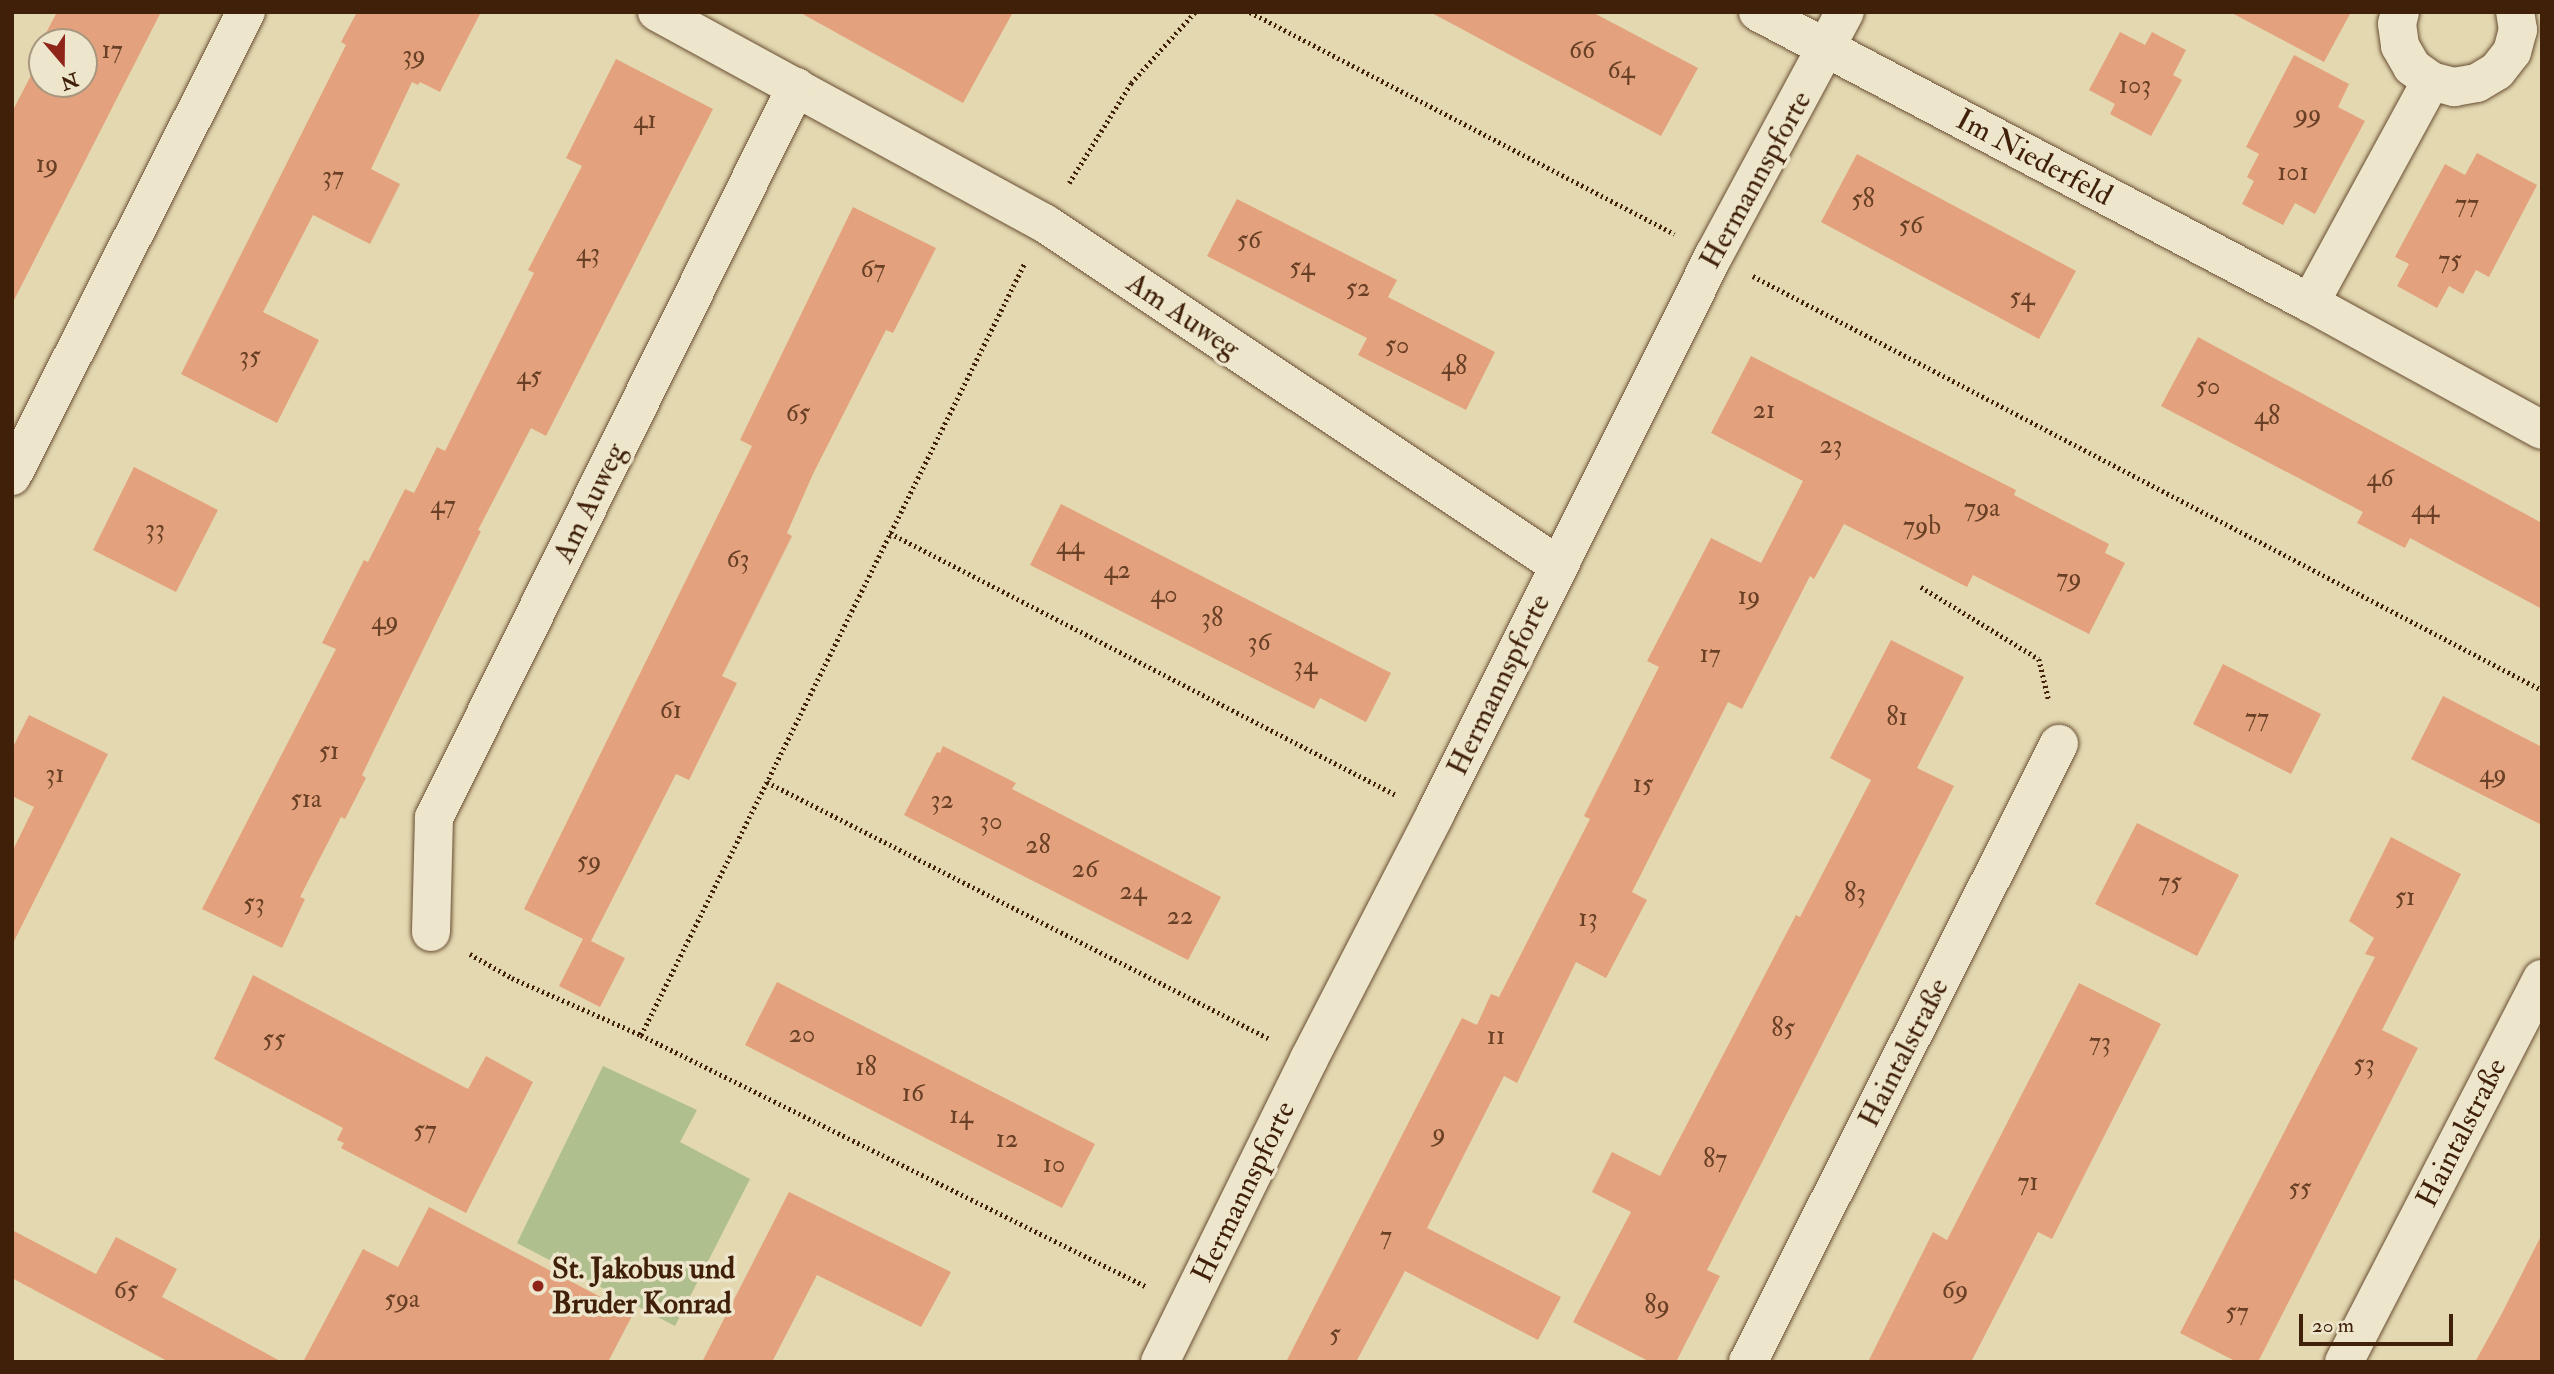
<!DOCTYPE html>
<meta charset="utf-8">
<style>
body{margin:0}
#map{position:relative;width:2554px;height:1374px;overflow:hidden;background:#e3d8b0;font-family:"IM FELL Double Pica",serif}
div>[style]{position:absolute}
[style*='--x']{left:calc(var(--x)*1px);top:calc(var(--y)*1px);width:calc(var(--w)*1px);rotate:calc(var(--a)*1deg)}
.green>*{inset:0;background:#b0bf8e}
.building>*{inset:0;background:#e3a27d}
.path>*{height:4.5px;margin-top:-2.25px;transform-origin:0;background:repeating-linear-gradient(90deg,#402009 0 2px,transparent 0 5.5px)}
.roads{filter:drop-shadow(0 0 2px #694e33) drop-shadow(0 0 2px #694e33)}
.minor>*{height:38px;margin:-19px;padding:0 19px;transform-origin:19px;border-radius:19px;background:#ede6cc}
.dots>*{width:19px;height:19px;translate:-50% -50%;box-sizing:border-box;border:4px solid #ede6cc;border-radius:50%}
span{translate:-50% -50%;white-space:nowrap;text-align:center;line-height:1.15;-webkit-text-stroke:7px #ede6cc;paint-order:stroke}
.number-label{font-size:26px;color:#694026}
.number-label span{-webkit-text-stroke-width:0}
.street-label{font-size:30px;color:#402009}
.poi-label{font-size:30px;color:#402009;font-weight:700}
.left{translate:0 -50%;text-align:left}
.frame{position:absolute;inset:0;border:14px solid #402009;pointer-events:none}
.north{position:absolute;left:28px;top:28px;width:70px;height:70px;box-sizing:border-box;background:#ede6cc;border:2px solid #a8977e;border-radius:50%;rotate:160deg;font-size:19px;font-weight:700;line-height:28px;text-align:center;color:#402009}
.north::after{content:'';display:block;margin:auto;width:24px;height:32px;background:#8f2418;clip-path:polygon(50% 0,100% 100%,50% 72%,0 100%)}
.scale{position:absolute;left:2299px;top:1314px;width:154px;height:32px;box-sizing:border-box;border:4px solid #402009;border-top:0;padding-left:9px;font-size:21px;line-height:24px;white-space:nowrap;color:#402009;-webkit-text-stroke:5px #ede6cc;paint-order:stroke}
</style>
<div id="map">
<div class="green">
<i style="clip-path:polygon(603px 1066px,697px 1110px,680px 1142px,750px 1179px,675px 1326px,517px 1243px)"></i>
</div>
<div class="building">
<i style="clip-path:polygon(57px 12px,161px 12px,12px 304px,12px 112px,42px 54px,42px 84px,84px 84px,84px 42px,42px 42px,42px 53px,37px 50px)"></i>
<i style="clip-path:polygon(357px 12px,481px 12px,440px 92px,420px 82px,418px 85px,412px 82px,371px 169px,400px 184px,370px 244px,313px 215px,263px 312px,319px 340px,277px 423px,181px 374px,346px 45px,341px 42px)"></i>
<i style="clip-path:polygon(799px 12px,1013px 12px,963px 103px)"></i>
<i style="clip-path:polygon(1430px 12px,1592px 12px,1698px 68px,1661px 136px)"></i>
<i style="clip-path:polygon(2230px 12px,2351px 12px,2324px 62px)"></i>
<i style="clip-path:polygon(2120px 32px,2145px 45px,2152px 32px,2186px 50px,2173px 75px,2182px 80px,2151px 136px,2110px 114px,2115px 104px,2089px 90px)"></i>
<i style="clip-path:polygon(2294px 55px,2349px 84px,2338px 107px,2365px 121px,2315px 214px,2295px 203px,2283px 225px,2242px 204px,2254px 181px,2247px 177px,2259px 154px,2246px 147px)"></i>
<i style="clip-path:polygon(616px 59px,713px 109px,546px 436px,531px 428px,478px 530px,481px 531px,376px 746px,362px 775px,366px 778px,345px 819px,341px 817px,300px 897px,305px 899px,282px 948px,202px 909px,336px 649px,322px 643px,364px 560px,368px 562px,405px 489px,414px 493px,437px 447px,445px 451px,534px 273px,528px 270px,582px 166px,566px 158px)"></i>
<i style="clip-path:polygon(2477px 153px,2537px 185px,2489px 277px,2476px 270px,2463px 294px,2449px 286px,2437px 308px,2397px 286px,2409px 264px,2395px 257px,2445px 164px,2465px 175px)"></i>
<i style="clip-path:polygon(1857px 154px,2076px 271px,2039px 339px,1821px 222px)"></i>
<i style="clip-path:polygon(1237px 199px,1397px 280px,1388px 297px,1495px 352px,1466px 410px,1358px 355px,1367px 338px,1207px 256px)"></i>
<i style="clip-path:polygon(853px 207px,936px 248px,893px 333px,886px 330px,813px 474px,787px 533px,792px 536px,722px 676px,737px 683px,689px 780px,676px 774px,591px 941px,625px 958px,600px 1007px,559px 986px,583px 939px,524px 909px,752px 446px,740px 440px)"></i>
<i style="clip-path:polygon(2198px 337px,2542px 523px,2542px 609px,2410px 538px,2405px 548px,2357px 523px,2363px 512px,2161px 406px)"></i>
<i style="clip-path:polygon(1751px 356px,2016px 490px,2014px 495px,2109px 544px,2105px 553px,2125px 563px,2089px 634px,1973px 575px,1967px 587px,1844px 524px,1814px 579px,1810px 576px,1742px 709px,1728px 702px,1632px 892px,1647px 900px,1606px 978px,1576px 962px,1517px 1083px,1504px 1076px,1427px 1228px,1561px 1297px,1538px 1340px,1405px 1271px,1356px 1362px,1286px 1362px,1462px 1018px,1477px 1025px,1491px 994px,1499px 997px,1590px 819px,1584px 816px,1659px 667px,1647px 661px,1711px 538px,1761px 563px,1803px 481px,1711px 433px)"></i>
<i style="clip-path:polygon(134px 467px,218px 510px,176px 592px,93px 550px)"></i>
<i style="clip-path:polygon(1061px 504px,1391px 673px,1366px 722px,1320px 698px,1314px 709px,1030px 565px)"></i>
<i style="clip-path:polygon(1891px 640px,1964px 677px,1917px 768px,1954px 786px,1707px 1270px,1720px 1276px,1676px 1362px,1650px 1362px,1573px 1322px,1631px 1212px,1592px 1192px,1612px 1152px,1660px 1176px,1796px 915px,1800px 917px,1871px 780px,1830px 758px)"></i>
<i style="clip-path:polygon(2223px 664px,2321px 714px,2291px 774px,2193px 724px)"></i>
<i style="clip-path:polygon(2443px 696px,2542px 747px,2542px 825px,2411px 759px)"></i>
<i style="clip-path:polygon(29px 715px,108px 754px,12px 945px,12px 852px,34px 807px,12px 796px,12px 749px)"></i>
<i style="clip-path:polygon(943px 746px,1016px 783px,1012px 789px,1221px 897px,1188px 960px,904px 815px,937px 752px,940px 753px)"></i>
<i style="clip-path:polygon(2137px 823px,2239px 875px,2197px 956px,2095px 904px)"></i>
<i style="clip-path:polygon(2391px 837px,2461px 874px,2382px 1030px,2418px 1048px,2258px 1362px,2237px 1362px,2180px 1333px,2375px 957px,2365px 954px,2374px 938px,2349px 921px)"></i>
<i style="clip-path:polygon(253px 975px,468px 1089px,486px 1056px,533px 1082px,466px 1213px,341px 1148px,344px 1143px,337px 1140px,343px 1128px,214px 1059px)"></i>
<i style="clip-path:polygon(777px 982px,1095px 1144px,1062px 1208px,745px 1045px)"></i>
<i style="clip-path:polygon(2079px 983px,2161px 1024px,2052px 1239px,2038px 1232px,1971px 1362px,1868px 1362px,1933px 1232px,1947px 1240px)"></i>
<i style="clip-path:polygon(789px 1192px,951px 1272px,921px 1327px,817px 1275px,772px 1362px,702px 1362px)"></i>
<i style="clip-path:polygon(429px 1207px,633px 1314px,608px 1362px,303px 1362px,363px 1249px,398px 1267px)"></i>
<i style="clip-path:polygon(12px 1230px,96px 1274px,116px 1237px,177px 1269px,162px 1297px,282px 1362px,169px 1362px,12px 1278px)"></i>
<i style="clip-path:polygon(2542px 1234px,2542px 1362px,2475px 1362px,2501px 1315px)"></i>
</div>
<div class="path">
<i style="--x:1250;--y:12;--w:479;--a:27.6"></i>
<i style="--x:1069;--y:183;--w:118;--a:-58.2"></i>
<i style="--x:1131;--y:83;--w:96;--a:-48"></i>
<i style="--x:1753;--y:276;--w:891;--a:27.69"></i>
<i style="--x:890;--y:533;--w:570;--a:27.37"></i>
<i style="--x:1921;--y:587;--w:138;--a:31.4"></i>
<i style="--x:2039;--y:659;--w:43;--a:76.6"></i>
<i style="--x:767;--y:782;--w:563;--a:27.07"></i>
<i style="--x:470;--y:954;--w:48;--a:29.7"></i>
<i style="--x:512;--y:978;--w:141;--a:23.8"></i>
<i style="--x:641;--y:1035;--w:565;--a:26.47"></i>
<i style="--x:641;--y:1035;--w:861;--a:-63.58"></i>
</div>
<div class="roads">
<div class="minor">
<i style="--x:657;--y:12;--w:441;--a:28.6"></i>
<i style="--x:1044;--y:223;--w:617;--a:33.64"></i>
<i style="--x:1758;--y:12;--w:624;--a:27.8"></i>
<i style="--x:2310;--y:303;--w:264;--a:28.7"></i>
<i style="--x:2400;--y:12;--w:12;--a:104"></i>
<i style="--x:2397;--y:24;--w:22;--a:82"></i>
<i style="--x:2400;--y:46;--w:24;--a:60"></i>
<i style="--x:2412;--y:67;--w:24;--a:36"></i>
<i style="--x:2431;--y:81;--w:24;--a:15"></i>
<i style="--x:2454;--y:87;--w:23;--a:-10"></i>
<i style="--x:2477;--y:83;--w:23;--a:-31"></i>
<i style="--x:2497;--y:71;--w:24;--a:-52"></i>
<i style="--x:2512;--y:52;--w:23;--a:-75"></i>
<i style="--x:2518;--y:30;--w:18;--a:-99"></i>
<i style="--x:2310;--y:303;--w:253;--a:-61.4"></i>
<i style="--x:12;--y:476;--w:520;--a:-63.24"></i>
<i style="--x:431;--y:932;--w:114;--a:-88.5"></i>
<i style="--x:434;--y:818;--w:816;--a:-63.65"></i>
<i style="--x:1160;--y:1362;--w:338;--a:-63.8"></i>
<i style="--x:1309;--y:1059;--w:275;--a:-62.7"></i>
<i style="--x:1435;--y:815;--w:626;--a:-63.52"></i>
<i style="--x:1714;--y:255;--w:276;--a:-61.7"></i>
<i style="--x:1748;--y:1362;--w:692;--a:-63.29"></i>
<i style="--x:2344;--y:1362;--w:431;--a:-62.7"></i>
</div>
</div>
<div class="dots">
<i style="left:538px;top:1286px;background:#8f2418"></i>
</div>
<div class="number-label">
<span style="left:112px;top:51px">17</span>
<span style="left:1582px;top:51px">66</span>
<span style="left:414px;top:56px">39</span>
<span style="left:1621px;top:71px">64</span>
<span style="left:2135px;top:86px">103</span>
<span style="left:2308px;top:115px">99</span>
<span style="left:645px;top:121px">41</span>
<span style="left:47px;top:165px">19</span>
<span style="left:2293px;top:173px">101</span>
<span style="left:333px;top:177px">37</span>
<span style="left:1863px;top:200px">58</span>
<span style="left:2467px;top:205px">77</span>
<span style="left:1911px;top:226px">56</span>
<span style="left:1249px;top:241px">56</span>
<span style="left:588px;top:254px">43</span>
<span style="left:2450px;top:261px">75</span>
<span style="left:1302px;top:268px">54</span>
<span style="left:873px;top:270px">67</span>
<span style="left:1358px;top:289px">52</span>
<span style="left:2022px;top:298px">54</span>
<span style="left:1397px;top:346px">50</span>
<span style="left:250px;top:357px">35</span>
<span style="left:1454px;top:367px">48</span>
<span style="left:529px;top:377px">45</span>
<span style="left:2208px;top:387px">50</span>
<span style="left:1764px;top:411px">21</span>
<span style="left:798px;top:414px">65</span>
<span style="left:2267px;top:417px">48</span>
<span style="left:1831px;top:446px">23</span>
<span style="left:2380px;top:479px">46</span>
<span style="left:443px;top:506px">47</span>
<span style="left:1982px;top:509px">79a</span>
<span style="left:2425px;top:510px">44</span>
<span style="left:1922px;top:527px">79b</span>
<span style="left:155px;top:530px">33</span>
<span style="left:1070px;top:547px">44</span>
<span style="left:738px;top:560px">63</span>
<span style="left:1117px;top:571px">42</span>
<span style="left:2069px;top:579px">79</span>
<span style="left:1164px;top:595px">40</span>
<span style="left:1749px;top:597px">19</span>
<span style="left:1212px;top:619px">38</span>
<span style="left:385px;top:622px">49</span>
<span style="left:1259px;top:643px">36</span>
<span style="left:1710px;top:655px">17</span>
<span style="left:1305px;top:667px">34</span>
<span style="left:671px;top:711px">61</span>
<span style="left:1897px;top:718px">81</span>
<span style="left:2257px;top:719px">77</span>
<span style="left:329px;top:752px">51</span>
<span style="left:55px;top:775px">31</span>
<span style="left:2493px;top:775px">49</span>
<span style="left:1643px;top:785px">15</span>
<span style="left:306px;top:800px">51a</span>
<span style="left:942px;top:801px">32</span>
<span style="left:991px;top:822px">30</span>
<span style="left:1038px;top:846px">28</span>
<span style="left:589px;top:862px">59</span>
<span style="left:1085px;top:870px">26</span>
<span style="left:2170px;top:883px">75</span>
<span style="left:1133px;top:892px">24</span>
<span style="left:1855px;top:894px">83</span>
<span style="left:2405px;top:898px">51</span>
<span style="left:254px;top:904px">53</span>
<span style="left:1180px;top:917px">22</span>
<span style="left:1588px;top:919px">13</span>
<span style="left:1783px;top:1029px">85</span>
<span style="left:802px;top:1035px">20</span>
<span style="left:1496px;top:1037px">11</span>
<span style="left:274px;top:1040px">55</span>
<span style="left:2100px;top:1043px">73</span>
<span style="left:2364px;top:1065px">53</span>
<span style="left:866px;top:1068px">18</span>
<span style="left:913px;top:1094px">16</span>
<span style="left:961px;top:1116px">14</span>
<span style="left:425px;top:1131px">57</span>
<span style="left:1439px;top:1134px">9</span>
<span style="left:1007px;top:1140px">12</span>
<span style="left:1715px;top:1160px">87</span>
<span style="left:1054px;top:1165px">10</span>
<span style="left:2028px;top:1183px">71</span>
<span style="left:2300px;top:1189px">55</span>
<span style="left:1386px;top:1237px">7</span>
<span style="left:126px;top:1291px">65</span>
<span style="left:1955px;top:1291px">69</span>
<span style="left:402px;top:1300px">59a</span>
<span style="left:1657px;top:1306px">89</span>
<span style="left:2237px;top:1313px">57</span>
<span style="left:1335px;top:1335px">5</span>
</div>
<div class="street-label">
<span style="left:2034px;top:158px;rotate:28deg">Im Niederfeld</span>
<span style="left:1756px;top:180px;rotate:-61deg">Hermannspforte</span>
<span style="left:1183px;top:316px;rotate:34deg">Am Auweg</span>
<span style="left:590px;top:503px;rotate:-64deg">Am Auweg</span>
<span style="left:1499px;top:685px;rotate:-64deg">Hermannspforte</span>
<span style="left:1904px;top:1053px;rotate:-63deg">Haintalstraße</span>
<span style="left:2462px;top:1133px;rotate:-63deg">Haintalstraße</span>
<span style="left:1244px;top:1192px;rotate:-64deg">Hermannspforte</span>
</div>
<div class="poi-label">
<span class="left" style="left:552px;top:1286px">St. Jakobus und<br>Bruder Konrad</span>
</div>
<div class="frame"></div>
<div class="north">N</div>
<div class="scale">20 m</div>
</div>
